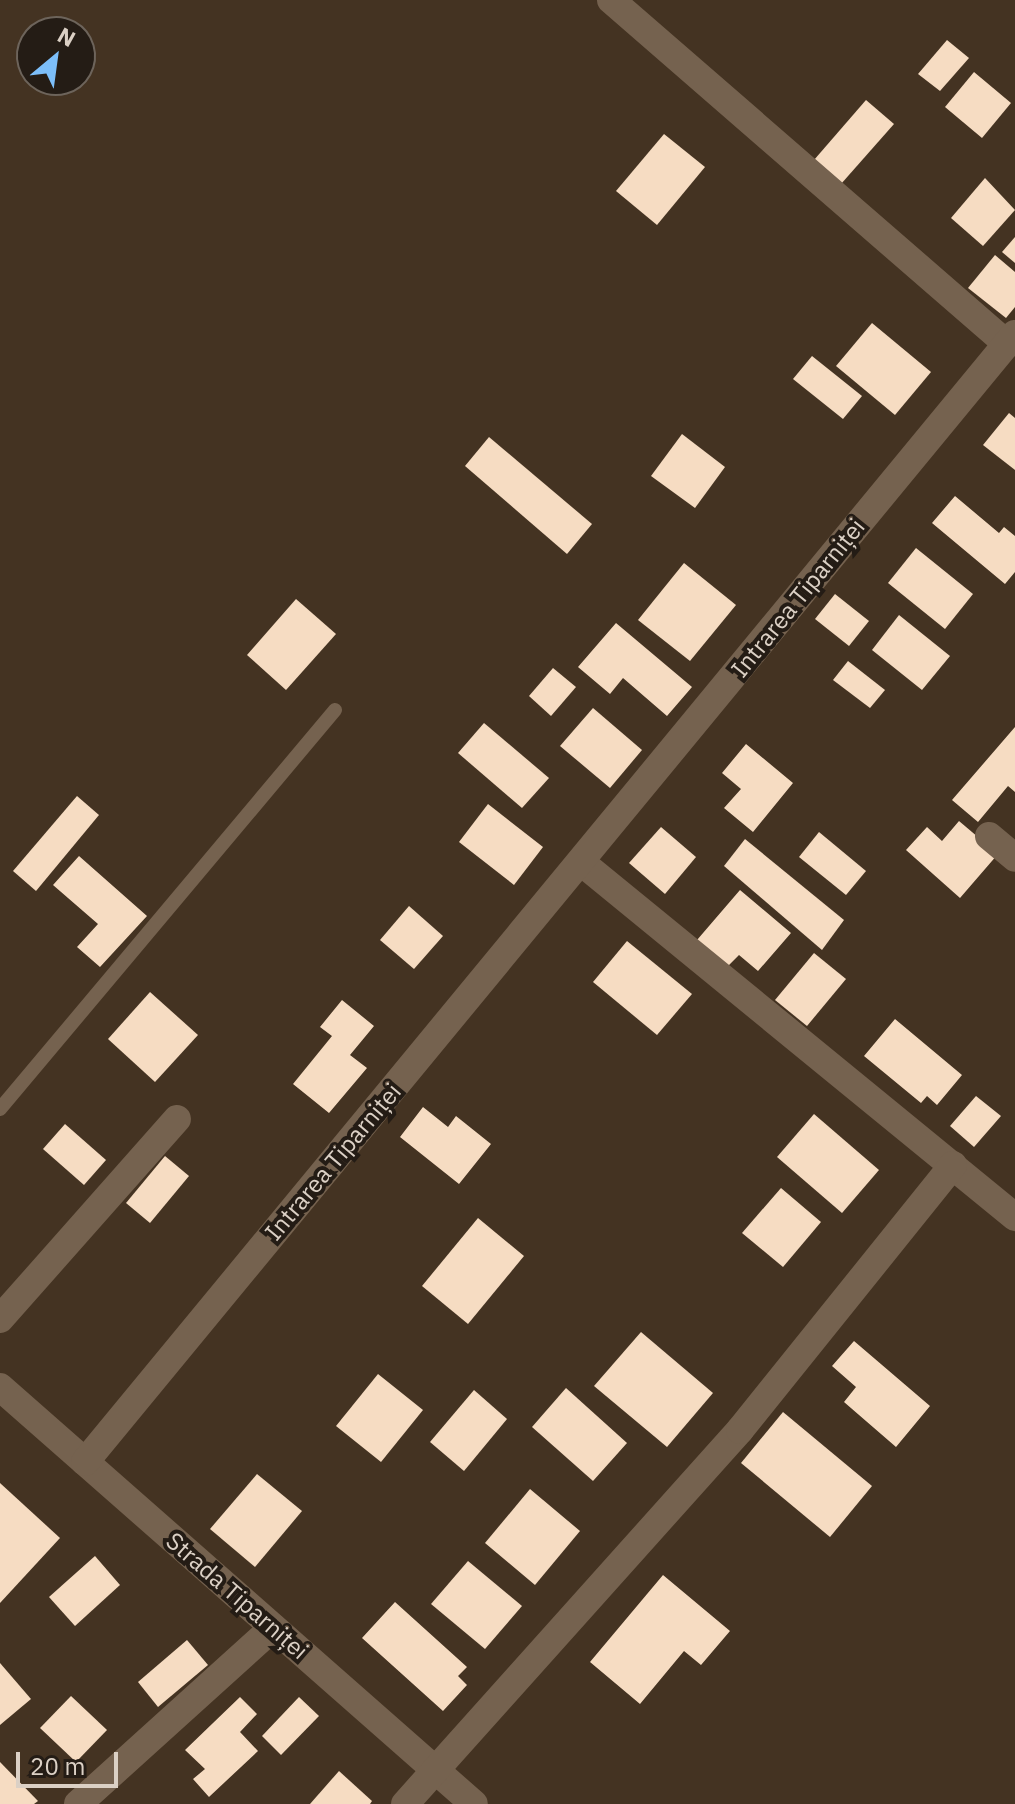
<!DOCTYPE html>
<meta charset="utf-8">
<style>
body{margin:0}
#map{position:relative;width:1015px;height:1804px;overflow:hidden;background:#432;font-family:"IBM Plex Sans",sans-serif}
div>[style]{position:absolute}
[style*='--x']{left:calc(var(--x)*1px);top:calc(var(--y)*1px);width:calc(var(--w)*1px);rotate:calc(var(--a)*1deg)}
.building>*{inset:0;background:#f6dcc2}
.service>*{height:14px;margin:-7px;padding:0 7px;transform-origin:7px;border-radius:7px;background:#75624f}
.minor>*{height:28px;margin:-14px;padding:0 14px;transform-origin:14px;border-radius:14px;background:#75624f}
span{translate:-50% -50%;white-space:nowrap;text-align:center;line-height:1.15;-webkit-text-stroke:8px #241c15;paint-order:stroke}
.street-label{font-size:24px;color:#dbd0c5}
.north{position:absolute;left:16px;top:16px;width:80px;height:80px;box-sizing:border-box;background:#241c15;border:2px solid #6d645b;border-radius:50%;rotate:29deg;font-size:22px;font-weight:700;line-height:32px;text-align:center;color:#dbd0c5}
.north::after{content:'';display:block;margin:auto;width:28px;height:36px;background:#7cbef9;clip-path:polygon(50% 0,100% 100%,50% 72%,0 100%)}
.scale{position:absolute;left:16px;top:1752px;width:102px;height:36px;box-sizing:border-box;border:4px solid #dbd0c5;border-top:0;padding-left:10px;font-size:24px;line-height:28px;white-space:nowrap;color:#dbd0c5;-webkit-text-stroke:6px #241c15;paint-order:stroke}
</style>
<div id="map">
<div class="building">
<i style="clip-path:polygon(947px 40px,969px 58px,940px 91px,918px 74px)"></i>
<i style="clip-path:polygon(974px 72px,1011px 103px,982px 138px,945px 107px)"></i>
<i style="clip-path:polygon(866px 100px,894px 124px,841px 184px,814px 160px)"></i>
<i style="clip-path:polygon(664px 134px,705px 167px,657px 225px,616px 191px)"></i>
<i style="clip-path:polygon(985px 178px,1015px 210px,983px 246px,951px 218px)"></i>
<i style="clip-path:polygon(1015px 237px,1015px 263px,1002px 252px)"></i>
<i style="clip-path:polygon(995px 255px,1015px 272px,1015px 307px,1006px 318px,968px 288px)"></i>
<i style="clip-path:polygon(872px 323px,931px 372px,895px 415px,836px 366px)"></i>
<i style="clip-path:polygon(812px 356px,862px 396px,843px 419px,793px 379px)"></i>
<i style="clip-path:polygon(1009px 413px,1015px 418px,1015px 470px,983px 445px)"></i>
<i style="clip-path:polygon(682px 434px,725px 467px,695px 508px,651px 476px)"></i>
<i style="clip-path:polygon(489px 437px,592px 524px,567px 554px,465px 466px)"></i>
<i style="clip-path:polygon(955px 496px,999px 533px,1004px 527px,1015px 536px,1015px 572px,1005px 584px,932px 523px)"></i>
<i style="clip-path:polygon(916px 548px,973px 594px,945px 629px,888px 583px)"></i>
<i style="clip-path:polygon(684px 563px,736px 605px,690px 661px,638px 620px)"></i>
<i style="clip-path:polygon(835px 594px,869px 621px,849px 646px,815px 619px)"></i>
<i style="clip-path:polygon(296px 599px,336px 634px,286px 690px,247px 655px)"></i>
<i style="clip-path:polygon(899px 615px,950px 656px,922px 690px,872px 650px)"></i>
<i style="clip-path:polygon(616px 623px,692px 687px,667px 716px,623px 678px,610px 694px,578px 667px)"></i>
<i style="clip-path:polygon(848px 661px,885px 690px,870px 708px,833px 680px)"></i>
<i style="clip-path:polygon(553px 668px,576px 687px,551px 716px,529px 696px)"></i>
<i style="clip-path:polygon(593px 708px,642px 750px,610px 788px,560px 746px)"></i>
<i style="clip-path:polygon(484px 723px,549px 778px,522px 808px,458px 753px)"></i>
<i style="clip-path:polygon(1015px 727px,1015px 792px,1008px 786px,978px 822px,952px 800px)"></i>
<i style="clip-path:polygon(746px 744px,793px 783px,753px 832px,724px 808px,741px 789px,722px 773px)"></i>
<i style="clip-path:polygon(77px 796px,99px 815px,36px 891px,13px 871px)"></i>
<i style="clip-path:polygon(488px 804px,543px 847px,514px 885px,459px 842px)"></i>
<i style="clip-path:polygon(959px 821px,998px 854px,960px 898px,906px 850px,927px 827px,942px 841px)"></i>
<i style="clip-path:polygon(661px 827px,696px 857px,665px 894px,629px 863px)"></i>
<i style="clip-path:polygon(819px 832px,866px 871px,846px 895px,799px 857px)"></i>
<i style="clip-path:polygon(745px 839px,844px 920px,822px 950px,724px 866px)"></i>
<i style="clip-path:polygon(79px 856px,147px 916px,100px 967px,77px 947px,98px 924px,53px 885px)"></i>
<i style="clip-path:polygon(740px 890px,791px 933px,758px 971px,739px 955px,728px 966px,697px 940px)"></i>
<i style="clip-path:polygon(409px 906px,443px 936px,414px 969px,380px 940px)"></i>
<i style="clip-path:polygon(627px 941px,692px 994px,657px 1035px,593px 982px)"></i>
<i style="clip-path:polygon(814px 953px,846px 979px,807px 1026px,775px 1000px)"></i>
<i style="clip-path:polygon(150px 992px,198px 1035px,155px 1082px,108px 1039px)"></i>
<i style="clip-path:polygon(342px 1000px,374px 1026px,350px 1055px,367px 1068px,329px 1113px,293px 1084px,332px 1036px,320px 1027px)"></i>
<i style="clip-path:polygon(895px 1019px,962px 1075px,937px 1105px,927px 1096px,921px 1103px,864px 1056px)"></i>
<i style="clip-path:polygon(976px 1096px,1001px 1116px,974px 1147px,950px 1126px)"></i>
<i style="clip-path:polygon(423px 1107px,448px 1127px,456px 1116px,491px 1144px,459px 1184px,400px 1137px)"></i>
<i style="clip-path:polygon(814px 1114px,879px 1170px,842px 1213px,777px 1157px)"></i>
<i style="clip-path:polygon(65px 1124px,106px 1160px,84px 1185px,43px 1149px)"></i>
<i style="clip-path:polygon(165px 1156px,189px 1176px,150px 1223px,126px 1203px)"></i>
<i style="clip-path:polygon(781px 1188px,821px 1222px,783px 1267px,742px 1233px)"></i>
<i style="clip-path:polygon(478px 1218px,524px 1256px,468px 1324px,422px 1286px)"></i>
<i style="clip-path:polygon(641px 1332px,713px 1393px,667px 1447px,594px 1386px)"></i>
<i style="clip-path:polygon(854px 1341px,930px 1406px,896px 1447px,844px 1402px,856px 1387px,832px 1366px)"></i>
<i style="clip-path:polygon(378px 1374px,423px 1410px,381px 1462px,336px 1426px)"></i>
<i style="clip-path:polygon(566px 1388px,627px 1443px,593px 1481px,532px 1427px)"></i>
<i style="clip-path:polygon(474px 1390px,507px 1419px,464px 1471px,430px 1442px)"></i>
<i style="clip-path:polygon(783px 1412px,872px 1486px,830px 1537px,741px 1463px)"></i>
<i style="clip-path:polygon(257px 1474px,302px 1511px,255px 1567px,210px 1529px)"></i>
<i style="clip-path:polygon(0 1483px,60px 1538px,0 1603px)"></i>
<i style="clip-path:polygon(530px 1489px,580px 1531px,535px 1585px,485px 1543px)"></i>
<i style="clip-path:polygon(95px 1556px,120px 1585px,75px 1626px,49px 1597px)"></i>
<i style="clip-path:polygon(468px 1561px,522px 1606px,485px 1649px,431px 1604px)"></i>
<i style="clip-path:polygon(663px 1575px,730px 1631px,701px 1665px,684px 1651px,640px 1704px,590px 1662px)"></i>
<i style="clip-path:polygon(395px 1602px,467px 1667px,458px 1676px,467px 1685px,443px 1711px,362px 1638px)"></i>
<i style="clip-path:polygon(187px 1640px,208px 1665px,158px 1707px,138px 1682px)"></i>
<i style="clip-path:polygon(0 1663px,31px 1699px,0 1725px)"></i>
<i style="clip-path:polygon(71px 1696px,107px 1730px,76px 1762px,40px 1728px)"></i>
<i style="clip-path:polygon(240px 1697px,257px 1714px,240px 1732px,258px 1751px,209px 1797px,193px 1779px,205px 1769px,185px 1750px)"></i>
<i style="clip-path:polygon(299px 1697px,319px 1716px,281px 1755px,262px 1736px)"></i>
<i style="clip-path:polygon(0 1762px,38px 1801px,34px 1804px,0 1804px)"></i>
<i style="clip-path:polygon(339px 1771px,372px 1801px,370px 1804px,310px 1804px)"></i>
</div>
<div class="service">
<i style="--x:0;--y:1109;--w:521;--a:-49.98"></i>
</div>
<div class="minor">
<i style="--x:611;--y:0;--w:525;--a:40.98"></i>
<i style="--x:989;--y:836;--w:34;--a:40"></i>
<i style="--x:581;--y:862;--w:561;--a:39.28"></i>
<i style="--x:0;--y:1319;--w:267;--a:-48.5"></i>
<i style="--x:0;--y:1387;--w:631;--a:41.34"></i>
<i style="--x:85;--y:1462;--w:1462;--a:-50.5"></i>
<i style="--x:78;--y:1804;--w:263;--a:-42.1"></i>
<i style="--x:405;--y:1804;--w:502;--a:-48.15"></i>
<i style="--x:740;--y:1430;--w:340;--a:-51.2"></i>
</div>
<div class="street-label">
<span style="left:798px;top:598px;rotate:-51deg">Intrarea Tiparniței</span>
<span style="left:333px;top:1162px;rotate:-50deg">Intrarea Tiparniței</span>
<span style="left:237px;top:1596px;rotate:41deg">Strada Tiparniței</span>
</div>
<div class="north">N</div>
<div class="scale">20 m</div>
</div>
